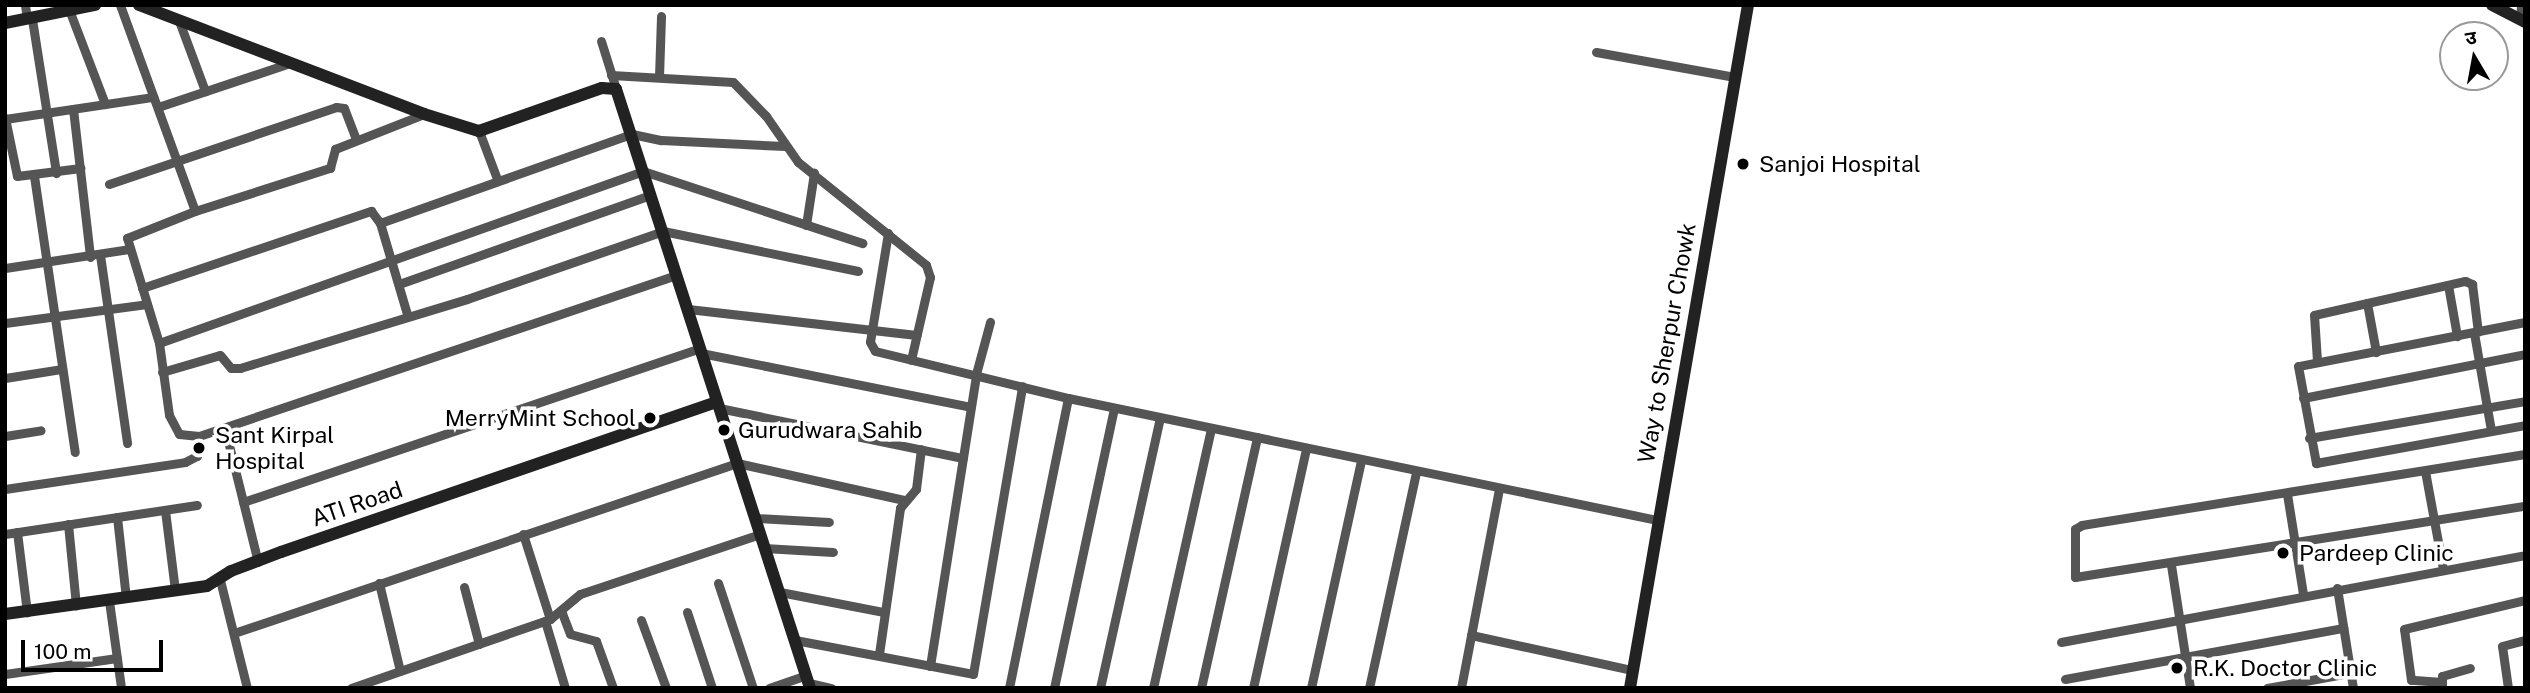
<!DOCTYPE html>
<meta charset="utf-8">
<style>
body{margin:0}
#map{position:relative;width:2530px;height:693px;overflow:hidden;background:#fff;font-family:"Public Sans","Noto Sans Devanagari",sans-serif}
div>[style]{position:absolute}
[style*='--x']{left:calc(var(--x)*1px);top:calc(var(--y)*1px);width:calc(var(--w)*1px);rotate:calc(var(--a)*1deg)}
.street>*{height:9px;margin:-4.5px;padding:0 4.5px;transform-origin:4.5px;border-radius:4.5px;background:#555}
.secondary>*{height:12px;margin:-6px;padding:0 6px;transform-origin:6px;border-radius:6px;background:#222}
.dots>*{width:19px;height:19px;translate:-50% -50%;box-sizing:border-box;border:4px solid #fff;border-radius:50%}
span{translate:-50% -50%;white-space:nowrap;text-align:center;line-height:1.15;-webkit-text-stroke:7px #fff;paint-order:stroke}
.poi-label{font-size:23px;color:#000}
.left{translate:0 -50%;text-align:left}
.right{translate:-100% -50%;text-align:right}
.street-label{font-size:23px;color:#000}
.frame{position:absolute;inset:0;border:7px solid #000;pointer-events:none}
.north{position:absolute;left:2439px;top:21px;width:70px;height:70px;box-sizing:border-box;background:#fff;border:2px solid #999;border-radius:50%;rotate:350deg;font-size:19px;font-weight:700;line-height:28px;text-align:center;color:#000}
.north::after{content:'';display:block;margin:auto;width:24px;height:32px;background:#000;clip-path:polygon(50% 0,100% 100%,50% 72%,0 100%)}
.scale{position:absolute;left:21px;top:640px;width:142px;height:32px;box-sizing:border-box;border:4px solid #000;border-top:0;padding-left:9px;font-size:21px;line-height:24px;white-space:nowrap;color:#000;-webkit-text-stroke:5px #fff;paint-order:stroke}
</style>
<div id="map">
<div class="street">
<i style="--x:25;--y:5;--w:14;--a:82"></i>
<i style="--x:120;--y:5;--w:219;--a:70"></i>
<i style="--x:68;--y:7;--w:104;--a:69.1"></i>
<i style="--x:32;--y:19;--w:156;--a:81.1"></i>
<i style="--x:2520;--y:20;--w:15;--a:-86"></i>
<i style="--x:179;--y:21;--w:75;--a:69.6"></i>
<i style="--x:601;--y:41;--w:50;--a:72.6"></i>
<i style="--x:1596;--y:52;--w:141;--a:10.2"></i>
<i style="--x:611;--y:75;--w:122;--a:3.3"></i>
<i style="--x:733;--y:82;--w:47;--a:45.9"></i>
<i style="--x:766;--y:116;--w:56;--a:55.2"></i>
<i style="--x:798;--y:162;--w:164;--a:38.8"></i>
<i style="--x:926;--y:265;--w:13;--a:72"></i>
<i style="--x:930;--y:277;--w:85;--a:102.9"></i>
<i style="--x:659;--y:77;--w:61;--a:-88.1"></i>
<i style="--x:158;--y:107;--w:136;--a:-18.4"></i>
<i style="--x:73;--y:109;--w:149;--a:83.4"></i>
<i style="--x:5;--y:118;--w:59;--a:78.3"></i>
<i style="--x:17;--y:176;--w:64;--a:-7.1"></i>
<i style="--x:5;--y:119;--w:150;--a:-8.5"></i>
<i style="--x:479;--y:131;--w:51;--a:69.4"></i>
<i style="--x:34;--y:176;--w:279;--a:81.6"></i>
<i style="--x:109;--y:184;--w:240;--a:-18.7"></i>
<i style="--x:336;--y:107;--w:8;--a:7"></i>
<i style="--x:344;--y:108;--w:34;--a:69"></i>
<i style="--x:380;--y:223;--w:267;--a:-19.5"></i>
<i style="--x:632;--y:134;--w:30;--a:12"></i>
<i style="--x:661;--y:140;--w:124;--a:2.8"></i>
<i style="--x:806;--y:225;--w:53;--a:-81.3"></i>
<i style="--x:888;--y:233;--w:110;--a:99.4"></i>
<i style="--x:870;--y:342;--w:10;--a:61"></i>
<i style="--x:875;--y:351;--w:199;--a:13.7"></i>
<i style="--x:1068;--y:398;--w:602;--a:11.7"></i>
<i style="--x:100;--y:255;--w:190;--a:81.8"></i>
<i style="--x:5;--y:268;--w:125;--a:-8.7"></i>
<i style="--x:399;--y:284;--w:266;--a:-19.5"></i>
<i style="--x:2448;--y:285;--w:52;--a:80"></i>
<i style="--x:142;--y:288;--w:242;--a:-18.6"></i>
<i style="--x:371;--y:211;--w:15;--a:53"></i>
<i style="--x:380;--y:223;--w:95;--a:73.5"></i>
<i style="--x:2367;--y:303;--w:50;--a:79.6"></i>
<i style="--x:688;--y:309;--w:230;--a:6.5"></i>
<i style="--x:2525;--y:322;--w:231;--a:169"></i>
<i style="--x:2298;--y:366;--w:99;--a:79.5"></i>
<i style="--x:2316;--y:463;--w:212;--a:-10.3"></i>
<i style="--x:5;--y:323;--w:143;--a:-7.6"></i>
<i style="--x:2474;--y:333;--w:98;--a:80.1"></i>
<i style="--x:159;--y:343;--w:514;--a:-19.56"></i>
<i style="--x:643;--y:171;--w:231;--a:18.2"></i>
<i style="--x:701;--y:353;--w:275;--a:11.3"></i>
<i style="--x:2317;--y:361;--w:46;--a:-93.7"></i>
<i style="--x:2314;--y:315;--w:155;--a:-12.7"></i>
<i style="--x:2465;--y:281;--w:8;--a:23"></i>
<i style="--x:2472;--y:284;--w:48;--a:82.9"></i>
<i style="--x:162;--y:372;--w:60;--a:-16.3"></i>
<i style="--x:220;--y:355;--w:17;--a:50"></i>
<i style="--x:231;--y:368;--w:9;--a:0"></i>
<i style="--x:240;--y:368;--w:237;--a:-16.9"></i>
<i style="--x:467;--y:299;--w:207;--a:-19.1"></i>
<i style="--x:663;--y:231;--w:199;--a:11.6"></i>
<i style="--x:5;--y:378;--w:58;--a:-9"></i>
<i style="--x:2303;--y:398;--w:226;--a:-11.2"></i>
<i style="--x:719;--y:408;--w:249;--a:11.6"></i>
<i style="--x:225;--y:429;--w:137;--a:76.1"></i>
<i style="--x:5;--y:436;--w:36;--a:-9"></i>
<i style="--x:199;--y:436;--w:20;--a:-174"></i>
<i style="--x:179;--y:434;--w:21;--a:-118"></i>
<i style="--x:169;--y:415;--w:73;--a:-97.9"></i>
<i style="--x:159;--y:343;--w:110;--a:-106.9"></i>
<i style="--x:127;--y:238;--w:73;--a:-21.7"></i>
<i style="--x:195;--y:211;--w:142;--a:-17.7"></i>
<i style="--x:330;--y:168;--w:20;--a:-75"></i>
<i style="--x:335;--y:149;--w:96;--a:-21.5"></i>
<i style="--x:2309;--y:438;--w:219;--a:-9.7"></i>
<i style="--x:2525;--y:454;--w:449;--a:170.9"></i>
<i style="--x:2082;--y:525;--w:8;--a:150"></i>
<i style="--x:2075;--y:529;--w:48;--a:90"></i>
<i style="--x:2075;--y:577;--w:456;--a:-9"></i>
<i style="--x:2425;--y:471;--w:100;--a:79.6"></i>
<i style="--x:5;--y:489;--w:182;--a:-8.5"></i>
<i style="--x:185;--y:462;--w:13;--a:-27"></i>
<i style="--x:197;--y:456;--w:20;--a:-84"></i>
<i style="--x:199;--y:436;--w:503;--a:-18.65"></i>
<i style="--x:2287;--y:494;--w:101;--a:80.9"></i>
<i style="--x:243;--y:502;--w:482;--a:-18.6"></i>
<i style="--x:165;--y:510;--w:81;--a:82.9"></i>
<i style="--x:117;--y:517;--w:81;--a:83.7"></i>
<i style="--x:755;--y:518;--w:74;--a:3.1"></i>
<i style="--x:68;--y:524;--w:82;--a:84.4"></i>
<i style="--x:17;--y:532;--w:81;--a:82.9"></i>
<i style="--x:5;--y:534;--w:194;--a:-8.6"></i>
<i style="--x:523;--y:534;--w:89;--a:72.4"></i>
<i style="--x:764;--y:548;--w:69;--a:3.3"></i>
<i style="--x:2171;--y:565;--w:124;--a:81.2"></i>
<i style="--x:220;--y:580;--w:111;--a:76"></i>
<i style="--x:379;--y:583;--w:90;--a:76.6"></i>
<i style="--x:718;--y:583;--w:111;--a:71.6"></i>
<i style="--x:464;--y:587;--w:59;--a:75.3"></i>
<i style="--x:2337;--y:588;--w:101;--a:80.9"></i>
<i style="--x:780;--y:592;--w:106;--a:10.9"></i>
<i style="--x:109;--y:601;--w:88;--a:82.1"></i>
<i style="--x:687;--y:612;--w:80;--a:71.8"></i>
<i style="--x:562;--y:613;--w:22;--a:69"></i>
<i style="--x:570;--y:634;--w:27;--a:15"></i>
<i style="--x:596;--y:641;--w:50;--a:70.1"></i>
<i style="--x:641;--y:620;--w:72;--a:69.8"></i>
<i style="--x:545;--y:621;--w:70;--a:73.4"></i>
<i style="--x:234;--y:633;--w:531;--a:-18.67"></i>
<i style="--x:737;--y:463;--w:171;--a:12.5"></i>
<i style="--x:1471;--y:635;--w:165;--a:12.3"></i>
<i style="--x:795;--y:640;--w:181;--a:10.8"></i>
<i style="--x:973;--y:674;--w:292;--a:-80.3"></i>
<i style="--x:2061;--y:642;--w:472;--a:-10.6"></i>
<i style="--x:879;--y:654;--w:148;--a:-81.8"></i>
<i style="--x:900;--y:508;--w:25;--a:-50"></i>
<i style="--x:916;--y:489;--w:40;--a:-82.9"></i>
<i style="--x:930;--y:666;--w:296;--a:-81"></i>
<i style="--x:976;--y:374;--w:54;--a:-74.9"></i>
<i style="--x:5;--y:674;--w:113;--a:-8.1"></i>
<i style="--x:2065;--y:679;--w:283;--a:-10.4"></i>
<i style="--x:2442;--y:682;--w:31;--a:-176"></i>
<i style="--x:2411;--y:680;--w:51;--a:-97.8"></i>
<i style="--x:2404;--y:629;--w:124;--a:-13.5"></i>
<i style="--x:809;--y:683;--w:23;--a:13"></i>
<i style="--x:2442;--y:686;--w:10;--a:-90"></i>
<i style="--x:2442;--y:676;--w:29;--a:-16"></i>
<i style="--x:351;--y:688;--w:211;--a:-19.1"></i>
<i style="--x:550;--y:619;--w:39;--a:-40"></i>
<i style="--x:580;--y:594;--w:190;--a:-18.4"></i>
<i style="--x:769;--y:688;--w:39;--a:-19"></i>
<i style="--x:1009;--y:688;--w:296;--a:-78.5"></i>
<i style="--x:1054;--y:688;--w:286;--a:-77.9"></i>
<i style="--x:1100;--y:688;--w:277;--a:-77.5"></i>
<i style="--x:1153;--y:688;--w:266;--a:-77.4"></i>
<i style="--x:1201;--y:688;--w:257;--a:-77.4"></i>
<i style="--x:1253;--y:688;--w:246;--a:-77.5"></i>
<i style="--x:1311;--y:688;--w:233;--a:-77.6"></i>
<i style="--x:1369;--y:688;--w:221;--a:-77.7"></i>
<i style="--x:1461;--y:688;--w:203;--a:-79.2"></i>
<i style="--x:2267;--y:688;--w:83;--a:-10.4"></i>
<i style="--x:2508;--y:688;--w:42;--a:-98.1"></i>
<i style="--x:2502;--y:646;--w:24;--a:-15"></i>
</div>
<div class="secondary">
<i style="--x:139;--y:5;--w:305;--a:20.9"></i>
<i style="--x:424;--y:114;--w:58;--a:17.2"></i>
<i style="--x:479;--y:131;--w:130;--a:-19.3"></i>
<i style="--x:602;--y:88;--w:14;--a:4"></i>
<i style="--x:616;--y:89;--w:630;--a:72.05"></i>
<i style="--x:2492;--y:5;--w:37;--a:27"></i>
<i style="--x:5;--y:23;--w:92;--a:-11.3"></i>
<i style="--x:5;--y:614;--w:204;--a:-7.9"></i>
<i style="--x:207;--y:586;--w:28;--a:-32"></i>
<i style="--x:231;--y:571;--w:53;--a:-20.8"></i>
<i style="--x:281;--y:552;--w:461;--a:-19"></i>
<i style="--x:1630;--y:688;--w:693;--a:-80.2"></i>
</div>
<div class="dots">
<i style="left:1743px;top:164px;background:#000"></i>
<i style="left:650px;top:418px;background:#000"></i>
<i style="left:724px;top:430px;background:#000"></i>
<i style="left:199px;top:448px;background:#000"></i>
<i style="left:2283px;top:553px;background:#000"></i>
<i style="left:2177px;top:668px;background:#000"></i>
</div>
<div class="poi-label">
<span class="left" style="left:1759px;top:164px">Sanjoi Hospital</span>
<span class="right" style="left:636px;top:418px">MerryMint School</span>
<span class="left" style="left:738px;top:430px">Gurudwara Sahib</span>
<span class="left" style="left:215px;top:448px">Sant Kirpal<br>Hospital</span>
<span class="left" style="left:2299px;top:553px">Pardeep Clinic</span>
<span class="left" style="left:2193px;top:668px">R.K. Doctor Clinic</span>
</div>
<div class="street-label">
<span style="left:1667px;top:343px;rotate:-80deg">Way to Sherpur Chowk</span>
<span style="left:357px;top:504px;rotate:-19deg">ATI Road</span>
</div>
<div class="frame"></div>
<div class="north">उ</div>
<div class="scale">100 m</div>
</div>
